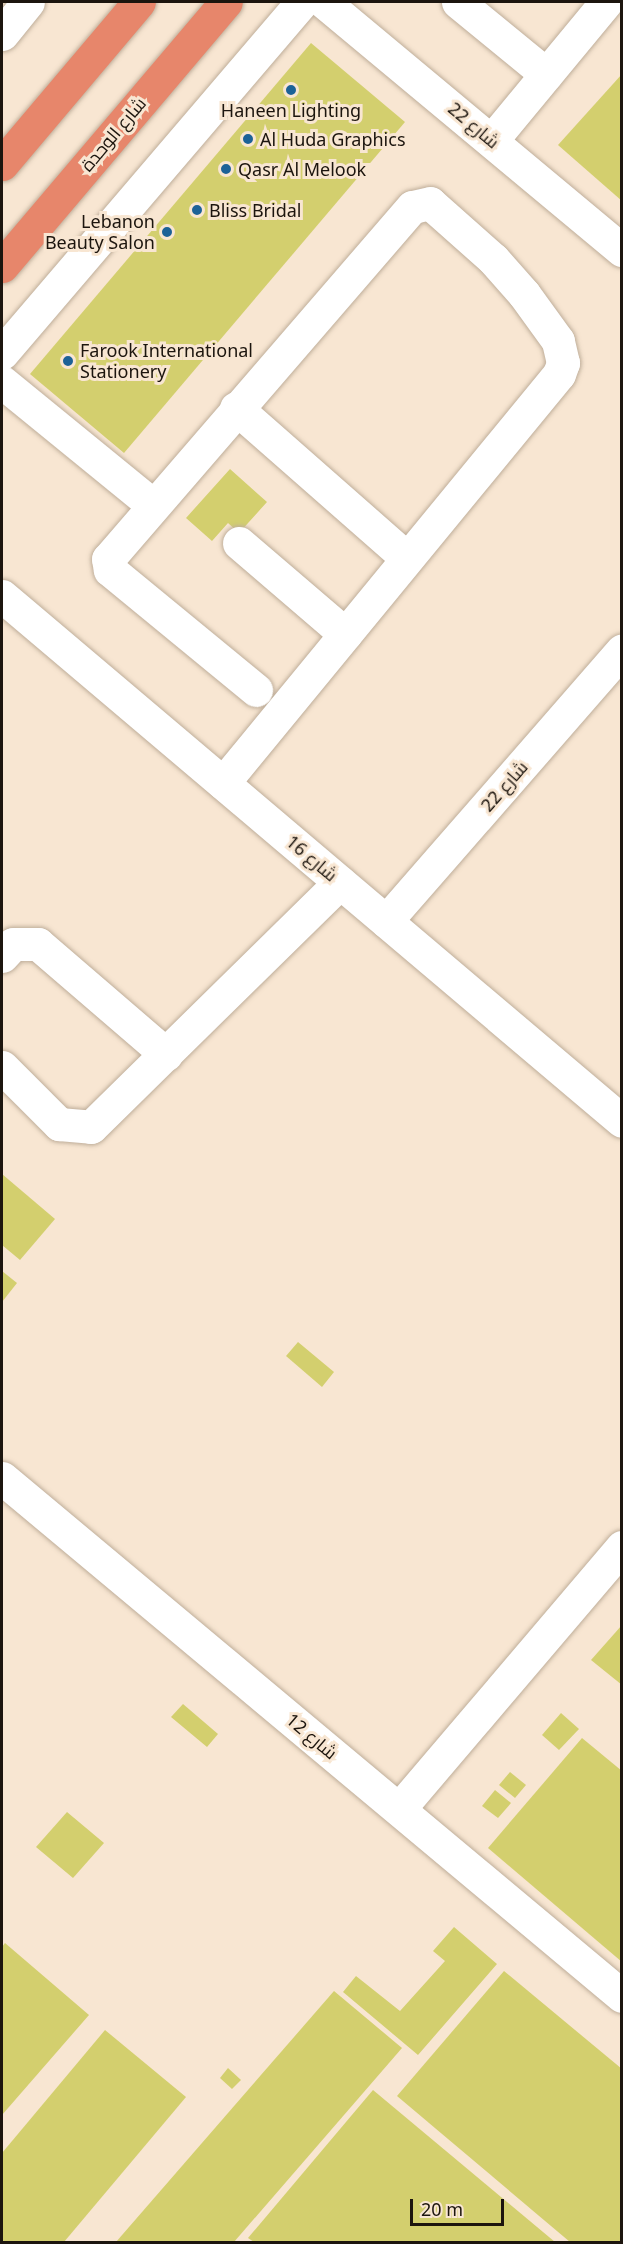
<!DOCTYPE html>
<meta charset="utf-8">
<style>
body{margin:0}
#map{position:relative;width:623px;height:2244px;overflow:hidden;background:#f8e6d2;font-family:"Noto Sans",Cairo,sans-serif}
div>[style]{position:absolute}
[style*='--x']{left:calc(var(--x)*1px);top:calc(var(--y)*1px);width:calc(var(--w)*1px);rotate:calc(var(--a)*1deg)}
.building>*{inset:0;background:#d3cf6e}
.roads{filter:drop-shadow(0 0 2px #bfae9a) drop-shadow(0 0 2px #bfae9a)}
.minor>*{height:33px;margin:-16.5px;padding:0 16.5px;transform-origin:16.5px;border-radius:16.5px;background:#fff}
.highway>*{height:33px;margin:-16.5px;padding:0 16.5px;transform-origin:16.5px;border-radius:16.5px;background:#e7866b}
.dots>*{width:16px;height:16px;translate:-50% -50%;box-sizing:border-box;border:3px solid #f8e6d2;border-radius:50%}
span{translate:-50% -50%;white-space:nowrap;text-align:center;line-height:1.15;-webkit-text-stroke:6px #f8e6d2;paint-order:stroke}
.poi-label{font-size:18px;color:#1c150e}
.left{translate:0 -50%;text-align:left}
.right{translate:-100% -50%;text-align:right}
.street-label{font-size:18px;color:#1c150e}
.frame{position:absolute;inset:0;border:3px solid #1c150e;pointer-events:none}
.scale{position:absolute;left:410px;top:2199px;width:94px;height:27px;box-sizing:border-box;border:3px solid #1c150e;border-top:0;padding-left:8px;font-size:18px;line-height:21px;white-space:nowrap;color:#1c150e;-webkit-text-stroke:4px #f8e6d2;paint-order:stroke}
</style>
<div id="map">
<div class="building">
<i style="clip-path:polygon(311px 43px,405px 122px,124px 453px,30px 374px)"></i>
<i style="clip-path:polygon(622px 74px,622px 201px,558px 145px)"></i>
<i style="clip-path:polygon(230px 469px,267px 502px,239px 533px,228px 523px,212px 541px,186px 518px)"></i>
<i style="clip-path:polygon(2px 1174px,55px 1219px,20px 1260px,2px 1245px)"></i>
<i style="clip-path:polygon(2px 1271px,17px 1283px,2px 1302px)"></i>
<i style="clip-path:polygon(298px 1342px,334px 1372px,322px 1387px,286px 1356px)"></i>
<i style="clip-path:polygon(622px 1625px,622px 1685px,591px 1660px)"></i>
<i style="clip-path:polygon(183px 1704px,218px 1734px,207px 1747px,171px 1717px)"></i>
<i style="clip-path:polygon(561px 1713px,579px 1729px,559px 1750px,542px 1735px)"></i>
<i style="clip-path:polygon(582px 1738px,622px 1771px,622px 1962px,488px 1848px)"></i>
<i style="clip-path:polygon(510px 1772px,526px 1785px,515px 1798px,499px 1785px)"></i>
<i style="clip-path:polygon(495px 1790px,511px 1803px,498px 1818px,482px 1806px)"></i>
<i style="clip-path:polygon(67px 1812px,104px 1843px,73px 1878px,36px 1847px)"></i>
<i style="clip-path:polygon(454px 1927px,497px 1964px,418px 2055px,343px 1992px,356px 1976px,400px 2011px,445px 1961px,433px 1951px)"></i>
<i style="clip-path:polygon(5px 1943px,89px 2015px,2px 2115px,2px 1947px)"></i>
<i style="clip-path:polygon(504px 1971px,622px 2069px,622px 2242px,570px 2242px,397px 2096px)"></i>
<i style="clip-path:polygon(334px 1991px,402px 2048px,234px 2242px,116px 2242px)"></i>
<i style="clip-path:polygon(105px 2030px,186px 2097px,64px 2242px,2px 2242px,2px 2153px)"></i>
<i style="clip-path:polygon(228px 2068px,241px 2080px,232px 2089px,220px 2078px)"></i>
<i style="clip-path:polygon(373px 2090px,555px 2242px,254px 2242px,248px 2238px)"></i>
</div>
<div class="roads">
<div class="minor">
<i style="--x:324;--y:2;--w:388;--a:39.8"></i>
<i style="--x:458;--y:2;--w:114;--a:39.3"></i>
<i style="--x:2;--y:34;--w:41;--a:-50.9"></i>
<i style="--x:492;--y:140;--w:179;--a:-50.4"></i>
<i style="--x:2;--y:353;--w:462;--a:-49.5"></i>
<i style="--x:2;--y:382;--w:195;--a:39.2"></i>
<i style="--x:236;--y:408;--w:227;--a:41.3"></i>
<i style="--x:239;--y:543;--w:140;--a:40.6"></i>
<i style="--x:2;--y:596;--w:812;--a:40.26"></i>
<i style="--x:223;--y:783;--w:529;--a:-50.6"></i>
<i style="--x:559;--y:374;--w:12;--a:-70"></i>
<i style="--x:563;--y:363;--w:23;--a:-103"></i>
<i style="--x:558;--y:341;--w:58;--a:-125.9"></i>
<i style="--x:524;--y:294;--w:47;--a:-131.5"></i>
<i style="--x:493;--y:259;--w:84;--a:-138.4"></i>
<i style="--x:430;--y:203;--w:18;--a:167"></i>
<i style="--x:412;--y:207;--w:465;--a:130.8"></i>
<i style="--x:108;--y:559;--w:11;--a:80"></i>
<i style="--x:110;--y:570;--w:189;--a:39.4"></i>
<i style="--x:386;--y:921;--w:359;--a:-48.9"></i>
<i style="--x:2;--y:956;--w:16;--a:-47"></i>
<i style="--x:13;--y:944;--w:25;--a:0"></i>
<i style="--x:38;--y:944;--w:169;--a:40.7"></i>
<i style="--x:2;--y:1067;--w:81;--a:45"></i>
<i style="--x:59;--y:1124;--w:32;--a:5"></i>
<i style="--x:91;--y:1127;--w:349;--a:-44.5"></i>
<i style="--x:2;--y:1478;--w:808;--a:39.88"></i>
<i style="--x:399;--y:1809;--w:344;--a:-49.6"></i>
</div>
<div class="highway">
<i style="--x:2;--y:164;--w:212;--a:-49.8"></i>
<i style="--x:2;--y:266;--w:346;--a:-49.7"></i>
</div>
</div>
<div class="dots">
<i style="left:291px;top:90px;background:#1c6297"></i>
<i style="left:248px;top:139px;background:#1c6297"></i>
<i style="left:226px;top:169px;background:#1c6297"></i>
<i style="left:197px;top:210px;background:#1c6297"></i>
<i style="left:167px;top:232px;background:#1c6297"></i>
<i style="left:68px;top:361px;background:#1c6297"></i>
</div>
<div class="poi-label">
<span style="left:291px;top:110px">Haneen Lighting</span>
<span class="left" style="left:260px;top:139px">Al Huda Graphics</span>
<span class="left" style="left:238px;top:169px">Qasr Al Melook</span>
<span class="left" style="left:209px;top:210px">Bliss Bridal</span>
<span class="right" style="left:155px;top:232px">Lebanon<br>Beauty Salon</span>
<span class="left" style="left:80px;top:361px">Farook International<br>Stationery</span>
</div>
<div class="street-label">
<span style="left:474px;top:125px;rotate:40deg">شارع 22</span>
<span style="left:113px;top:134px;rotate:-50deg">شارع الوحدة</span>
<span style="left:504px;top:786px;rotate:-49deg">شارع 22</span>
<span style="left:312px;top:858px;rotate:40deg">شارع 16</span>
<span style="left:312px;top:1736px;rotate:40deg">شارع 12</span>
</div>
<div class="frame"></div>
<div class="scale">20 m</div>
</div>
